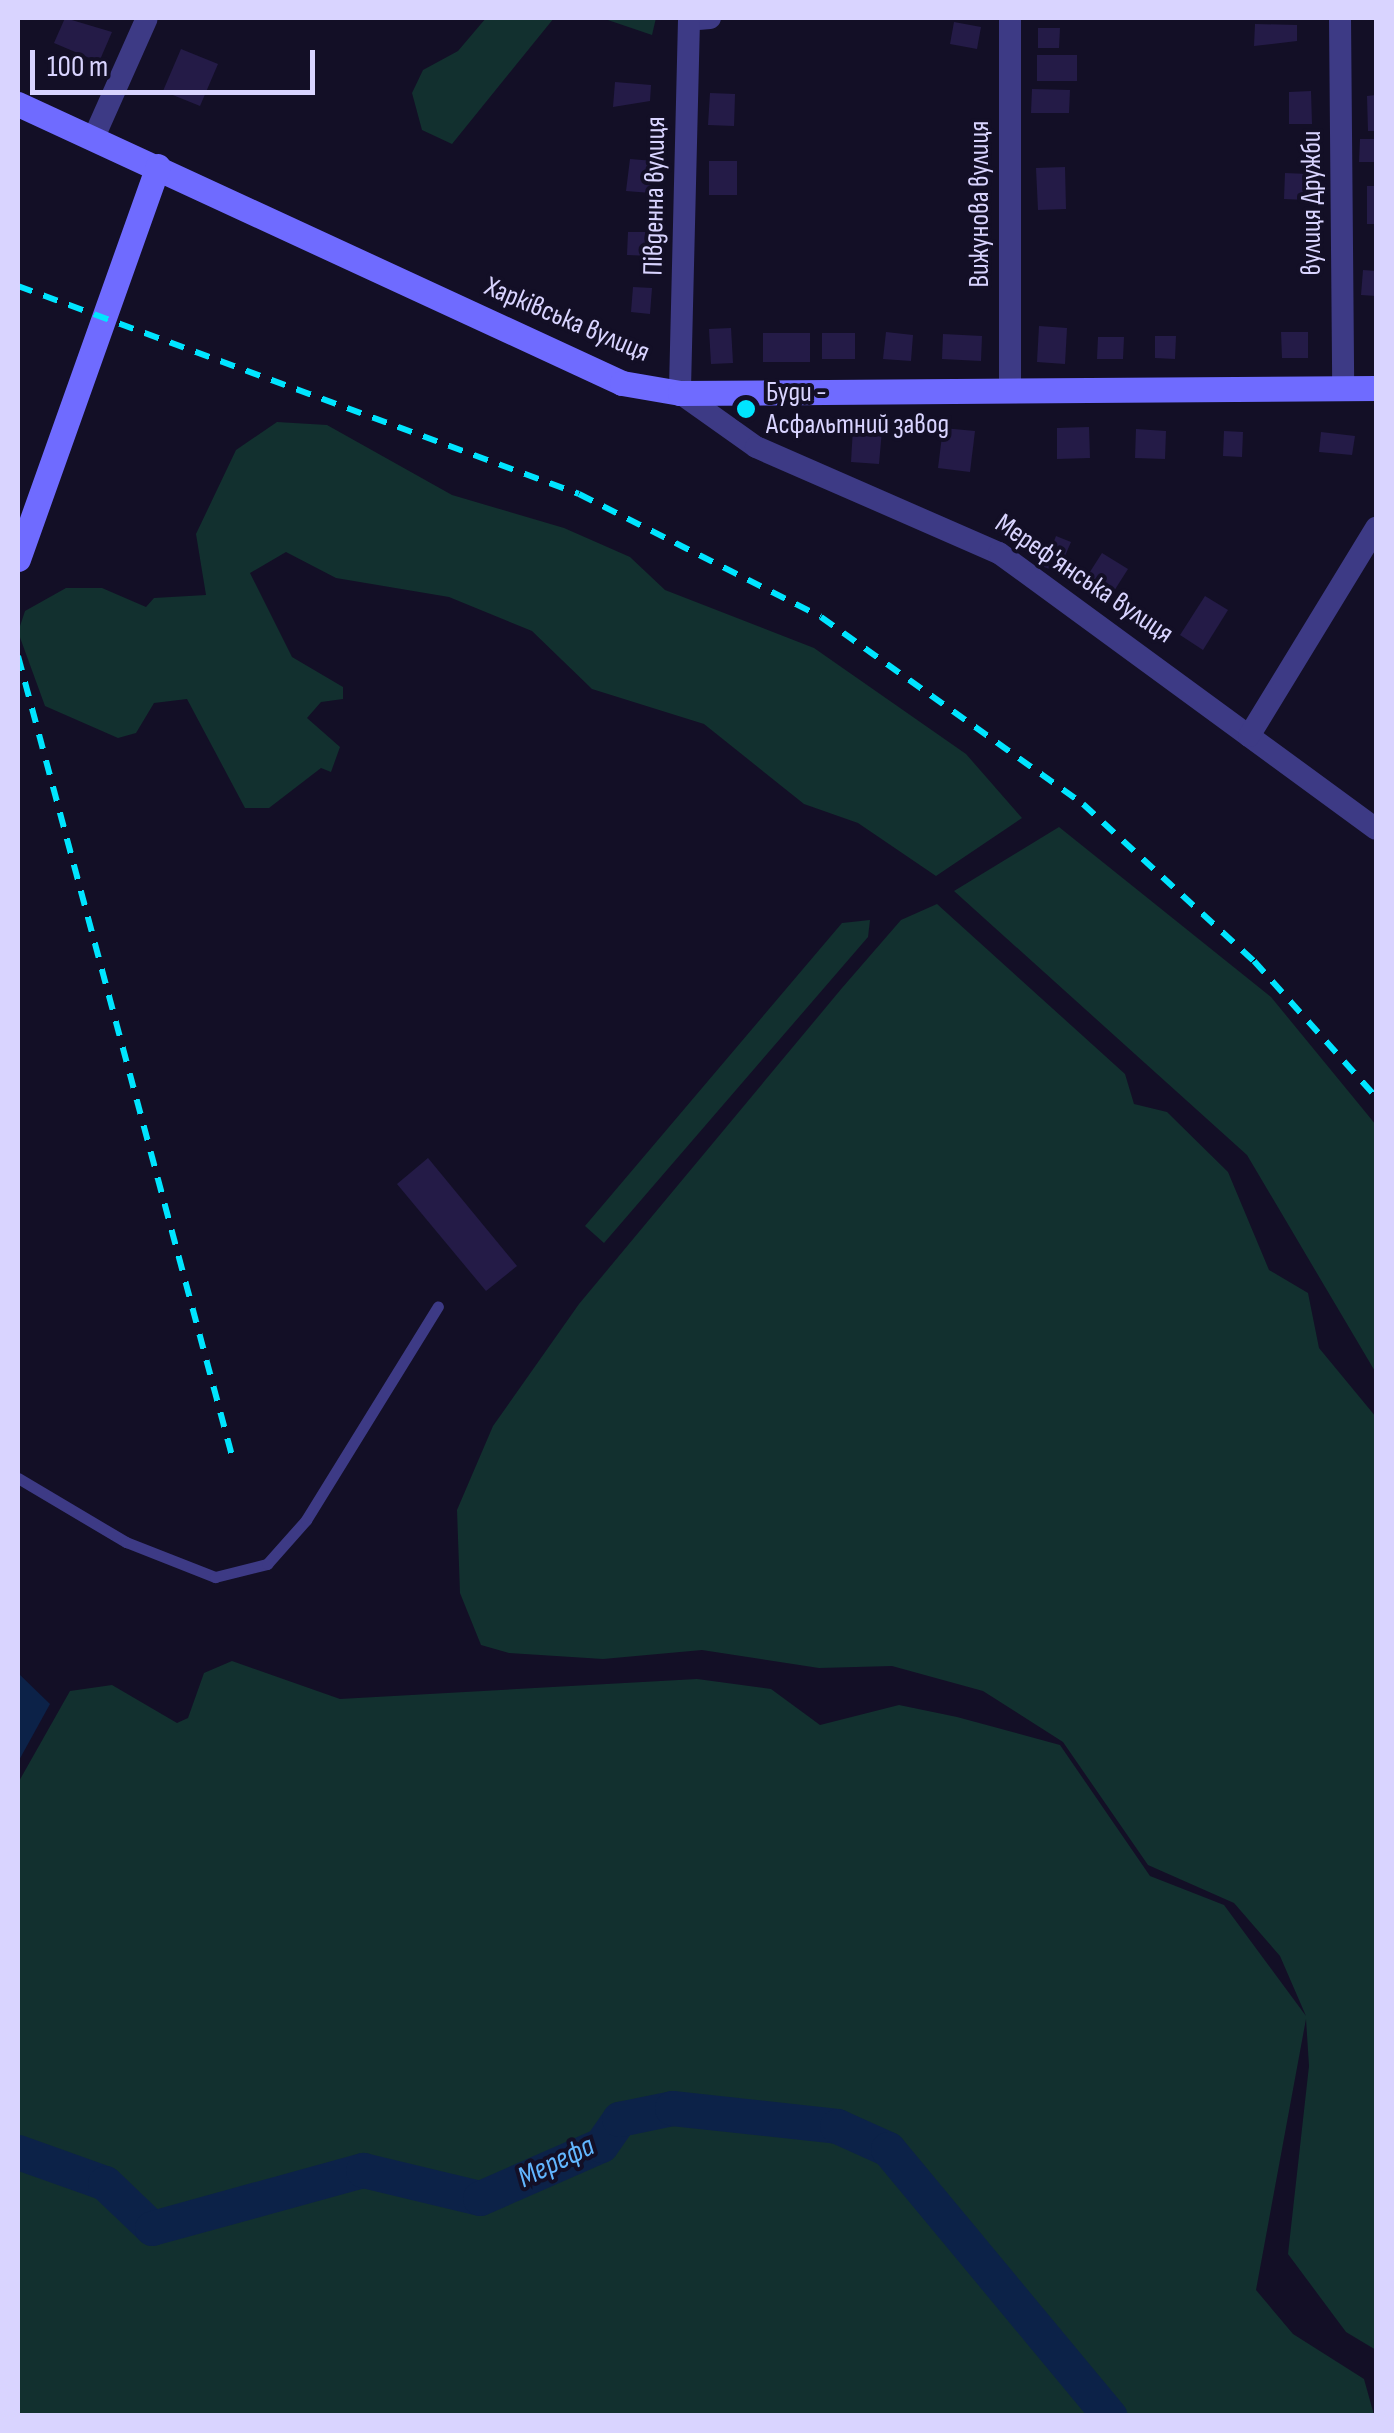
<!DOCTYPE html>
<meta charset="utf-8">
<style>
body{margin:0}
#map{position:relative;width:1394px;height:2433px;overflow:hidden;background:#130f26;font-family:"Sofia Sans Condensed",sans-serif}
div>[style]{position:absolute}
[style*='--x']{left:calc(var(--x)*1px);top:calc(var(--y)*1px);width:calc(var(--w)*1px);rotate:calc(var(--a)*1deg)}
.green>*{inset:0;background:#12302f}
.water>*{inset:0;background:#0c2248}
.river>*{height:35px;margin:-17.5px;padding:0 17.5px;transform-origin:17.5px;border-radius:17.5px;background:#0c2248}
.building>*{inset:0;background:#241b47}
.lane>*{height:11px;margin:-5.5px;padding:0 5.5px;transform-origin:5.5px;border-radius:5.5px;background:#3d3a85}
.street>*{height:22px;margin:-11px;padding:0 11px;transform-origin:11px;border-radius:11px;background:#3d3a85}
.secondary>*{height:25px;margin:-12.5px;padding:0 12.5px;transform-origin:12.5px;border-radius:12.5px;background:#6f6bff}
.rail>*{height:6px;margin-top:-3px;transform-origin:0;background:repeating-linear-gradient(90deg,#00e5ff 0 15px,transparent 0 27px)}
.dots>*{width:28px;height:28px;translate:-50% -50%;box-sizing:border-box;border:5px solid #130f26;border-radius:50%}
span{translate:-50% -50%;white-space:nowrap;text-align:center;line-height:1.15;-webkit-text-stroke:8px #130f26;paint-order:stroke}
.street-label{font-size:28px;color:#d9d4ff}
.poi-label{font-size:28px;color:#d9d4ff}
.left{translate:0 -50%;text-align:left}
.water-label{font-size:30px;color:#62b6ff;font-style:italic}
.frame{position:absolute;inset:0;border:20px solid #d9d4ff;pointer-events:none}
.scale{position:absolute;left:30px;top:50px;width:285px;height:45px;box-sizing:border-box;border:5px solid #d9d4ff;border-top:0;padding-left:12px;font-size:30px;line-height:35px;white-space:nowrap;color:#d9d4ff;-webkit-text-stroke:8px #130f26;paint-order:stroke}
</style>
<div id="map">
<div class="green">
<i style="clip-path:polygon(486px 18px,554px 18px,452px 144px,422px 130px,412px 93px,423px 70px,458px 51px)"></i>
<i style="clip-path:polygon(602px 18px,656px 18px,652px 35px)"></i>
<i style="clip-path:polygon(277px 422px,327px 425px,452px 495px,564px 528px,630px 557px,665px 590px,814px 648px,966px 754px,1022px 818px,936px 876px,858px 823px,804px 804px,704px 724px,592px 689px,532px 631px,449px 597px,336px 578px,286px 552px,250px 573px,292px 657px,343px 687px,343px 699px,321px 702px,307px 718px,340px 747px,331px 772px,321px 768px,269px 808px,245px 808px,187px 699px,154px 703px,136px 733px,118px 738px,45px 706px,18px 632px,25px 611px,66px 588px,102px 588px,146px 607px,154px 598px,206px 595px,196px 534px,236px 450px)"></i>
<i style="clip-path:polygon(1059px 827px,1271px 997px,1376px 1125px,1376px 1373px,1247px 1155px,954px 891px)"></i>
<i style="clip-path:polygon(937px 904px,1125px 1074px,1134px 1104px,1167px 1112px,1228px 1172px,1269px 1270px,1308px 1293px,1319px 1348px,1376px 1417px,1376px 2350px,1346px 2332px,1288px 2254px,1309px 2066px,1306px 2019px,1256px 2290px,1293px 2334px,1364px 2379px,1374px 2415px,18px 2415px,18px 1783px,70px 1691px,112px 1685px,177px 1723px,188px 1718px,204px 1673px,232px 1661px,340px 1699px,697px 1679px,771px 1689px,820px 1725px,899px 1705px,957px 1717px,1060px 1745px,1150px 1876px,1224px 1905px,1306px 2016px,1280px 1956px,1234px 1903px,1148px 1865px,1063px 1742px,983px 1691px,892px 1666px,819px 1668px,702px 1650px,603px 1659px,509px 1653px,481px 1645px,460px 1593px,457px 1510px,493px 1426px,579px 1304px,842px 988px,901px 920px)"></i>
<i style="clip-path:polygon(870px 920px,868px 937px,604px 1243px,585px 1226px,842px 923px)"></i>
</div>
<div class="water">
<i style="clip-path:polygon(18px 1673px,50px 1704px,18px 1762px)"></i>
</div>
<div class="river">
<i style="--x:18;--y:2152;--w:92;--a:19.6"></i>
<i style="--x:105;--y:2183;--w:65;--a:43.8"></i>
<i style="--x:152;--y:2228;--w:219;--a:-15.4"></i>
<i style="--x:363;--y:2170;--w:120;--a:13.5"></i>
<i style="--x:480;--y:2198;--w:132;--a:-23.7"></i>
<i style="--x:601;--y:2145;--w:32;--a:-55"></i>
<i style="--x:619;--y:2119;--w:54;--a:-11.7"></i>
<i style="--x:672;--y:2108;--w:166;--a:6.2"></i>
<i style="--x:837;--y:2126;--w:56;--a:24.3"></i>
<i style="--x:888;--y:2149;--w:347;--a:50.3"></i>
</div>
<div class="building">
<i style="clip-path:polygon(65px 18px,112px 32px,99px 62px,54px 43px)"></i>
<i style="clip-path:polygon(954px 22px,981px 27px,977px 49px,950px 44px)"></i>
<i style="clip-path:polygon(1255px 24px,1297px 25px,1297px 41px,1254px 46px)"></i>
<i style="clip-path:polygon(1038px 28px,1060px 28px,1059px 48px,1038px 48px)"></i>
<i style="clip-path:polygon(181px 49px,218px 64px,200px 106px,163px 91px)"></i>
<i style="clip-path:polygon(1037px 55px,1077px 55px,1077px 81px,1037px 81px)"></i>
<i style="clip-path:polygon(615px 82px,651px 85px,650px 101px,613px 107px)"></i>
<i style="clip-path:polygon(1032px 89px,1070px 90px,1069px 113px,1031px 113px)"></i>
<i style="clip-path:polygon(1311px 91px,1312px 124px,1289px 124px,1289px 92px)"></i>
<i style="clip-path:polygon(710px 93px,735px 94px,734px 126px,708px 125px)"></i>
<i style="clip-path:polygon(1376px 95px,1376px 131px,1368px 131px,1367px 96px)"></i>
<i style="clip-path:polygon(1360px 139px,1376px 139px,1376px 162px,1359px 162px)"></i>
<i style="clip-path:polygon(630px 159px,654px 161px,651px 193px,626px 191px)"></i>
<i style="clip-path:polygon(709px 161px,737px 161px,737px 195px,709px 195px)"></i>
<i style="clip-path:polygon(1065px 167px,1066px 209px,1038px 210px,1036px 168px)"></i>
<i style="clip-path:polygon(1285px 173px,1308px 174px,1307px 200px,1284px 199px)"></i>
<i style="clip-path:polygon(1367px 186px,1376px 186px,1376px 224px,1367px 224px)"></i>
<i style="clip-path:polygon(628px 232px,653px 232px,652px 256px,627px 255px)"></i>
<i style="clip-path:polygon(1363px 270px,1376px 271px,1376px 296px,1361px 295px)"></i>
<i style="clip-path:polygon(633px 287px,652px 288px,650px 314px,631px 312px)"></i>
<i style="clip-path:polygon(1039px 326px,1067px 328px,1065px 364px,1037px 362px)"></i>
<i style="clip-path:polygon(731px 328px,733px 363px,711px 364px,709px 329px)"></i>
<i style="clip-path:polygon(886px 332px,913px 335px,911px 361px,883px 359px)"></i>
<i style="clip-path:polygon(1281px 332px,1308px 332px,1308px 358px,1282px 358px)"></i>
<i style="clip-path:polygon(763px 333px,810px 333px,810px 362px,763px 362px)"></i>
<i style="clip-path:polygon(822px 333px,855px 333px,855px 359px,822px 359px)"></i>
<i style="clip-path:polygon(943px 334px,982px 336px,981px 361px,942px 359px)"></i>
<i style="clip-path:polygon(1155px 336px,1176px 336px,1175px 359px,1155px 358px)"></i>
<i style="clip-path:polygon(1098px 337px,1124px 337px,1123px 359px,1097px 359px)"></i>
<i style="clip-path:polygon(1089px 427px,1090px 458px,1057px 459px,1057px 428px)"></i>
<i style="clip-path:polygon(853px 428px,882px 430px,879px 464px,851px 462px)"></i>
<i style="clip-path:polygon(943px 428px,975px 431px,970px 472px,938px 468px)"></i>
<i style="clip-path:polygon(1136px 429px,1166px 431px,1165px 459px,1135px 458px)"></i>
<i style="clip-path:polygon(1224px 431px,1243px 432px,1242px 457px,1223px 456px)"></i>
<i style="clip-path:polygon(1321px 432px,1355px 436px,1352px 455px,1319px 452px)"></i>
<i style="clip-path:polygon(1056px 536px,1071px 542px,1058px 572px,1044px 567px)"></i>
<i style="clip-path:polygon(1102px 553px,1128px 569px,1114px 591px,1088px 575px)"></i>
<i style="clip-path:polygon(1205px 596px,1228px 610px,1203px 650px,1180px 635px)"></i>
<i style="clip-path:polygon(428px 1158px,517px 1266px,486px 1291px,397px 1184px)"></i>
</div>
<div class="lane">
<i style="--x:18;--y:1478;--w:126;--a:30.7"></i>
<i style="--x:126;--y:1542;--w:96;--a:21.5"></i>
<i style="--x:215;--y:1577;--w:54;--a:-14"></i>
<i style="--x:267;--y:1564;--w:59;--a:-48.4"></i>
<i style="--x:306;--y:1520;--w:251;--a:-58.3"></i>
</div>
<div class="street">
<i style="--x:710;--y:18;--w:21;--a:175"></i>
<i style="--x:689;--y:20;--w:373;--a:91.4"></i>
<i style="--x:680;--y:393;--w:93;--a:35.4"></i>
<i style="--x:756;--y:447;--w:265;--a:23.6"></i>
<i style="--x:999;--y:553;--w:467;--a:36.2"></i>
<i style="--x:1340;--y:18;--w:370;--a:89.5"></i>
<i style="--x:94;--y:137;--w:130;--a:-66"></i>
<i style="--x:1010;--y:391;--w:373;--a:-90"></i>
<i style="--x:1249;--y:736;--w:244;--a:-58.6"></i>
</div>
<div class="secondary">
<i style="--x:18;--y:104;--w:665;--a:24.79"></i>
<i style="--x:622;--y:383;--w:59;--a:9.8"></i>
<i style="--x:680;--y:393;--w:696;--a:-0.41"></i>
<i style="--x:18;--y:559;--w:417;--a:-70.4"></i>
</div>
<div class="rail">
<i style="--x:18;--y:286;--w:598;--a:20.34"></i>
<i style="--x:579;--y:494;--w:271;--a:26.9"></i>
<i style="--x:821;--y:617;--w:322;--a:35.5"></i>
<i style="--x:1083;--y:804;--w:232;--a:42.6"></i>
<i style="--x:1254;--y:961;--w:183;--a:48.1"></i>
<i style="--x:18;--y:656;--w:835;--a:75.02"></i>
</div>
<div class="dots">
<i style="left:746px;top:409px;background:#00e5ff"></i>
</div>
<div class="street-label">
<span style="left:655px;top:196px;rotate:-89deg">Південна вулиця</span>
<span style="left:1312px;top:203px;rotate:-90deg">вулиця Дружби</span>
<span style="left:980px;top:204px;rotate:-90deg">Вижунова вулиця</span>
<span style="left:567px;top:320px;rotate:23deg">Харківська вулиця</span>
<span style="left:1084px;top:579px;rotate:34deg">Мереф'янська вулиця</span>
</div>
<div class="poi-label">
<span class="left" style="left:766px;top:409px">Буди -<br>Асфальтний завод</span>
</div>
<div class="water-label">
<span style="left:556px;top:2162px;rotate:-26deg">Мерефа</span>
</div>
<div class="frame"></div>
<div class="scale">100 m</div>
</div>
